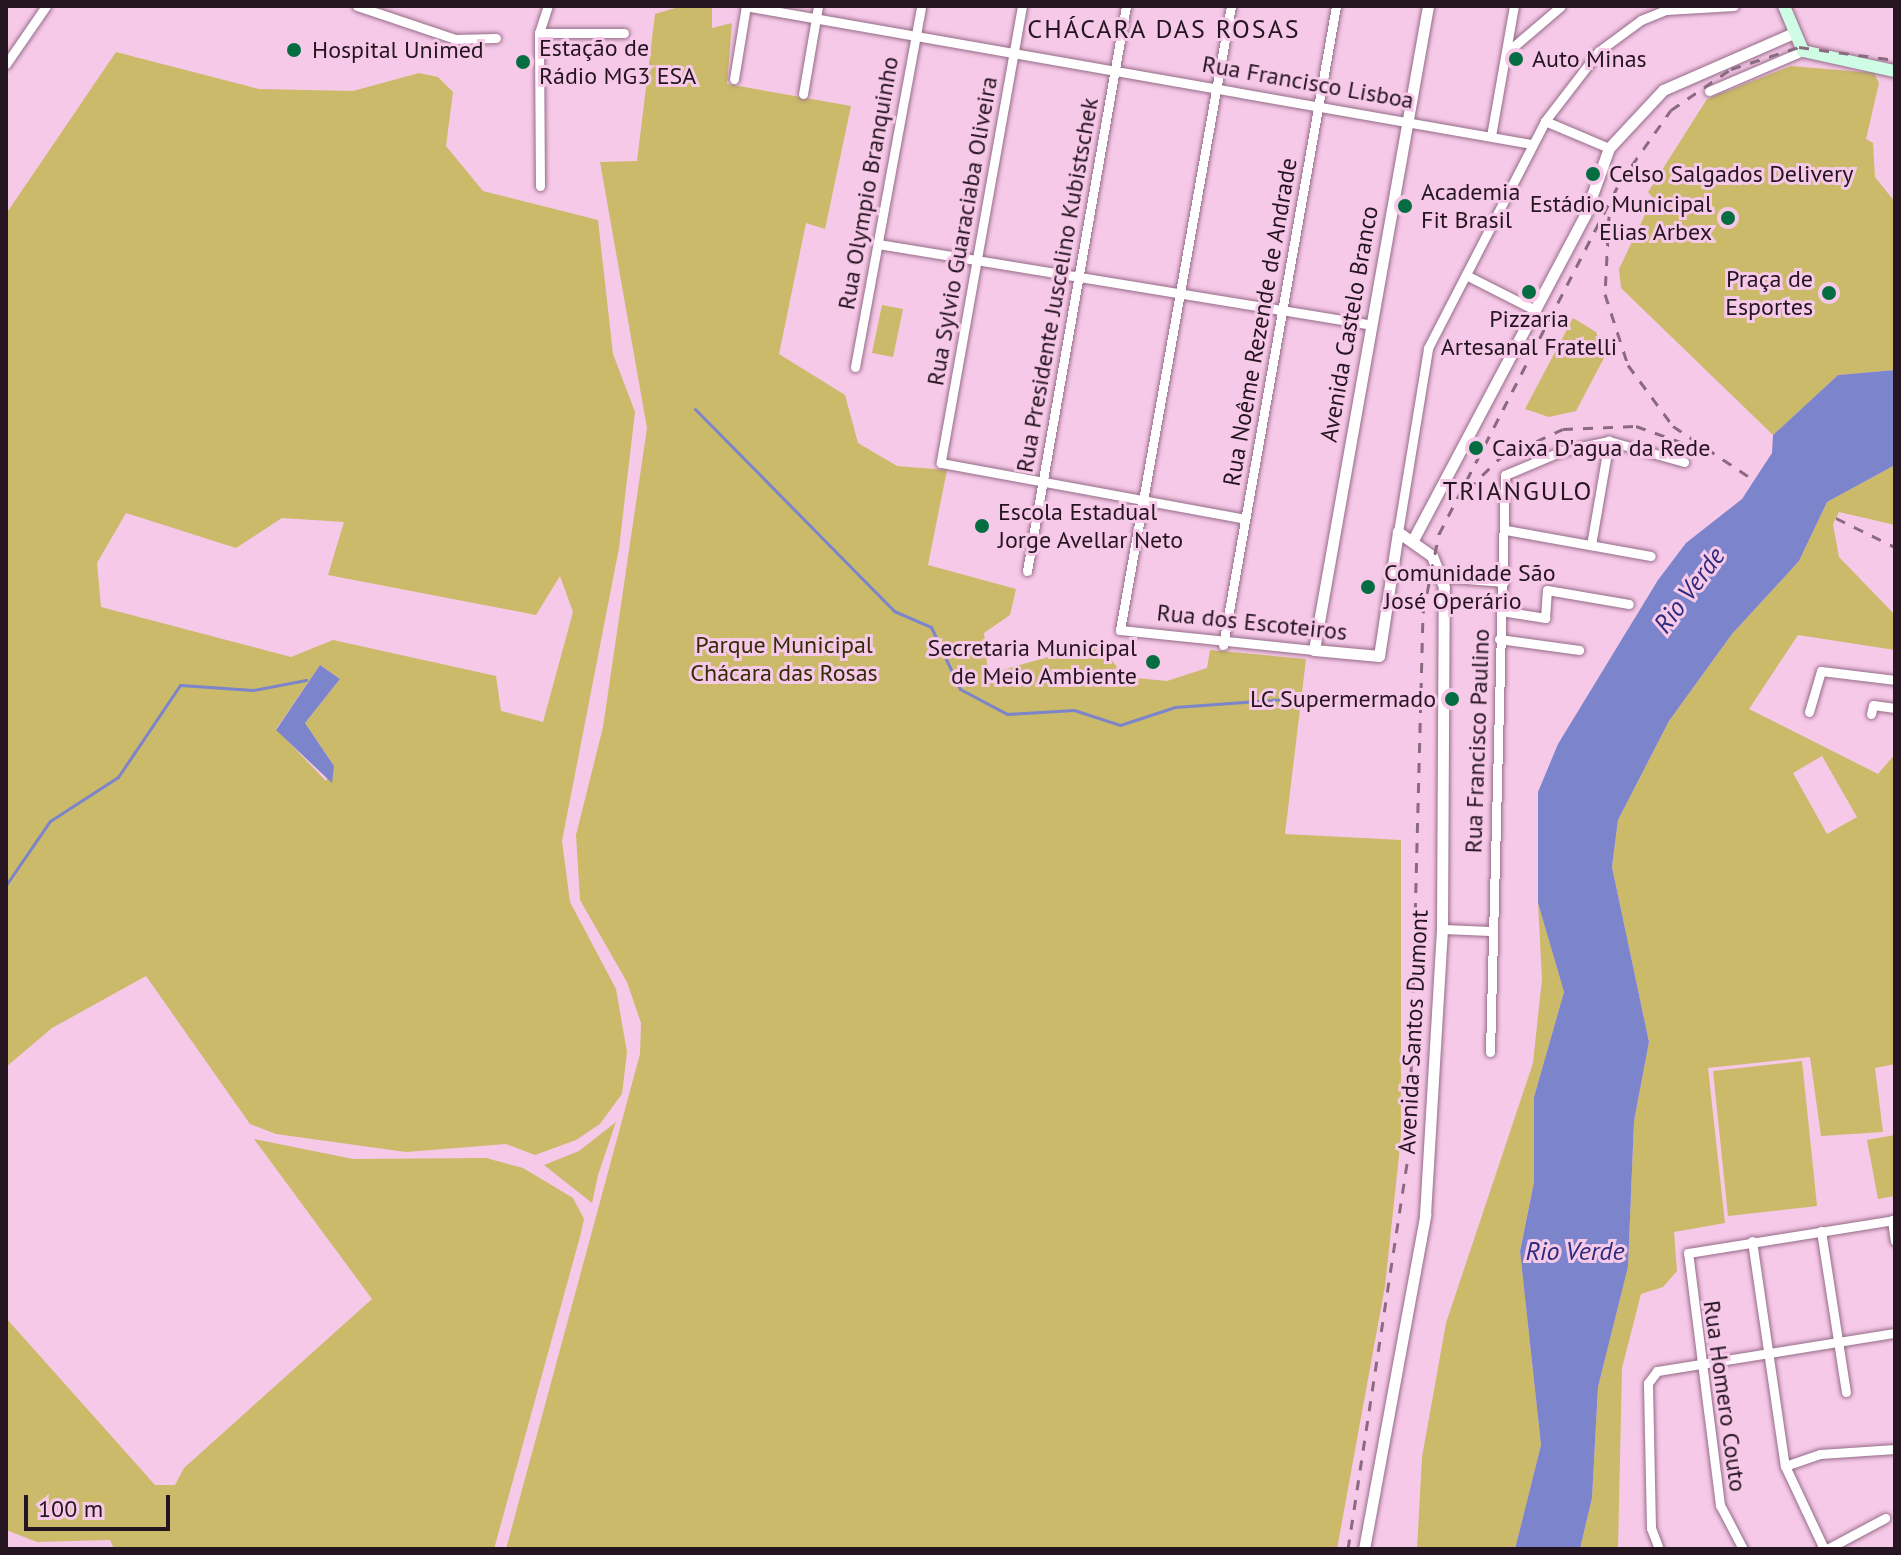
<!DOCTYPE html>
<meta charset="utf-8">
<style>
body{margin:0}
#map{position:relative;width:1901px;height:1555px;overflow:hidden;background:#f7c9e8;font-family:"PT Sans",sans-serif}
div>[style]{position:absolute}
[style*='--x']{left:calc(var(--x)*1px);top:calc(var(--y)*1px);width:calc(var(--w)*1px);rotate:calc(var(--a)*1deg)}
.green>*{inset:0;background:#caba69}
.water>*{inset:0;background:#7c84cb}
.stream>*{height:3px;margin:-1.5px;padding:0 1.5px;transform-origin:1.5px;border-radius:1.5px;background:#7c84cb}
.roads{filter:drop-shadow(0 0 2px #946c88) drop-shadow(0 0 2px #946c88)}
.minor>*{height:9px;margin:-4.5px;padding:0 4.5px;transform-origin:4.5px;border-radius:4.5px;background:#fff}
.tertiary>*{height:11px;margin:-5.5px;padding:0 5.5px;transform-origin:5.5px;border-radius:5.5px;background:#fff}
.secondary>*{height:12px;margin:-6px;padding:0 6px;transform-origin:6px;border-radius:6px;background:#cefce5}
.rail>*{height:3px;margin-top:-1.5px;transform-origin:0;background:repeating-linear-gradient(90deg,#896a7f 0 10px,transparent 0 20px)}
.dots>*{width:22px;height:22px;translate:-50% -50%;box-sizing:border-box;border:4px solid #f7c9e8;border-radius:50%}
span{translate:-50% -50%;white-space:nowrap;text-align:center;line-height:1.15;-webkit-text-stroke:6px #f7c9e8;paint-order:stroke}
.poi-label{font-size:24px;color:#251520}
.left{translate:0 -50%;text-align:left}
.right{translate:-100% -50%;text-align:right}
.street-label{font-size:24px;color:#251520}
.park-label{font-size:24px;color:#332c05}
.neighbourhood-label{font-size:26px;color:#251520;letter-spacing:2px}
.water-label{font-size:26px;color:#2d2b7e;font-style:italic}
.frame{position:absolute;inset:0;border:8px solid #251520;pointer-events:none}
.scale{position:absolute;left:24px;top:1495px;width:146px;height:36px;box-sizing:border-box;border:4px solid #251520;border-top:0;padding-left:10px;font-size:24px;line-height:28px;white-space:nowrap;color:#251520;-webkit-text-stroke:6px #f7c9e8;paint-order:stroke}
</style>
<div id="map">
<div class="green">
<i style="clip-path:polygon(682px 6px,712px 6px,712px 28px,732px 23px,727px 84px,851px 106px,825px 229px,806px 223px,779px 354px,845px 395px,858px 443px,897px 466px,947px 470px,928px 565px,1016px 589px,1010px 615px,984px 633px,988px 674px,1098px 643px,1125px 677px,1167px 681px,1207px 668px,1210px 650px,1306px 659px,1285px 834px,1401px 840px,1401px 1137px,1385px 1286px,1337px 1549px,506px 1549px,640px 1054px,641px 1023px,627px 982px,580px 900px,576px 835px,603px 727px,647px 428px,600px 162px,637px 161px,655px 14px)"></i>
<i style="clip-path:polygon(evenodd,116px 52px,259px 89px,353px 91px,419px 73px,438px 77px,453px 92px,446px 146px,483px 191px,598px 220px,613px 354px,635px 412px,619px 548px,562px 841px,570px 902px,616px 989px,627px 1052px,622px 1094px,600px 1124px,576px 1140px,535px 1155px,506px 1144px,406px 1152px,276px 1134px,250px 1124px,146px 976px,52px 1028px,6px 1067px,6px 214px,116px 52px,126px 513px,236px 548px,282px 518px,344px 522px,328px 575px,536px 615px,560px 576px,573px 612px,543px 722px,501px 711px,496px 676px,333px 640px,291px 657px,101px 607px,97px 563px,126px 513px,116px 52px,320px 665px,340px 679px,305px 723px,334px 766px,326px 781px,276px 729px,320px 665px)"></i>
<i style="clip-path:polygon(1791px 66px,1874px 73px,1879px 83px,1866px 139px,1873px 143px,1875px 177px,1895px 202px,1895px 370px,1838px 375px,1773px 435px,1621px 288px,1619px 269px,1653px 198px,1648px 192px,1707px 99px)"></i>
<i style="clip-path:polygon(882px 305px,903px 309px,893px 357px,872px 353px)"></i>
<i style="clip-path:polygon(1573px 318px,1596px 332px,1605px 356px,1576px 411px,1549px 417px,1525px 409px)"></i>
<i style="clip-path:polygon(evenodd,1895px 465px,1895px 525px,1839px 512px,1833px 524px,1839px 557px,1895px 615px,1895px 650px,1798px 635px,1749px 709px,1878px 774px,1895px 754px,1895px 1064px,1875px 1068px,1883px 1132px,1821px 1136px,1810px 1057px,1708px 1068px,1725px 1223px,1674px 1232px,1677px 1271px,1663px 1287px,1641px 1294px,1622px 1368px,1618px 1549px,1580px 1549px,1592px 1498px,1598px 1387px,1628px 1267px,1634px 1121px,1649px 1042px,1612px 867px,1618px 820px,1669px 721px,1732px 634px,1799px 561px,1827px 502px,1895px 465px,1822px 756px,1857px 817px,1827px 834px,1793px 773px,1822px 756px)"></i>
<i style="clip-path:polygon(1538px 903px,1564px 992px,1534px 1097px,1534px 1182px,1520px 1250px,1541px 1445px,1515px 1549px,1417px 1549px,1422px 1457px,1446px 1323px,1533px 1063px,1542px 979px)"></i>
<i style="clip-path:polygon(1802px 1061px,1817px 1206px,1728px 1216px,1713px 1071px)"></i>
<i style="clip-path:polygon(616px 1122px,598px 1175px,592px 1203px,544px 1165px,579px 1151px)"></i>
<i style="clip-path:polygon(1895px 1135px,1895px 1196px,1878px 1199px,1867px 1140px)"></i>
<i style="clip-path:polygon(254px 1139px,353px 1159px,486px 1158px,523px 1168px,573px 1198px,584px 1219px,581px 1233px,494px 1549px,114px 1549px,110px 1540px,37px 1542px,6px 1530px,6px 1318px,155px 1485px,175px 1485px,184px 1468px,372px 1299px)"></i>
</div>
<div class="water">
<i style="clip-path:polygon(1895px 370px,1895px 465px,1827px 502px,1799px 561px,1732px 634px,1669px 721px,1618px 820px,1612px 867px,1649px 1042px,1634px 1121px,1628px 1267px,1598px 1387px,1592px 1498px,1580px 1549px,1515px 1549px,1541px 1445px,1520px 1251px,1534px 1182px,1534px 1097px,1564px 992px,1538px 903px,1538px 792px,1558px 744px,1658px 580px,1686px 543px,1742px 499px,1772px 453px,1773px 435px,1838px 375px)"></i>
<i style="clip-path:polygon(320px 665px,340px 679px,305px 723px,334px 766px,332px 783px,276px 730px)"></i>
</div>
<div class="stream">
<i style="--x:695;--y:409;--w:284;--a:45.4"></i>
<i style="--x:894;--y:611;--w:40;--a:23.4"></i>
<i style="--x:931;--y:627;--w:68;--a:64.9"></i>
<i style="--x:960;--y:689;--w:53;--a:28"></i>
<i style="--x:1007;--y:714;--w:67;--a:-3.4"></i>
<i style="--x:1074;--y:710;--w:48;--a:18.1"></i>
<i style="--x:1120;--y:725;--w:58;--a:-18.1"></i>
<i style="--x:1175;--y:707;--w:182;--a:-4.1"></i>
<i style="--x:6;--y:885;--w:78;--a:-55.5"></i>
<i style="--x:50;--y:821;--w:81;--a:-32.9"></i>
<i style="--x:118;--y:777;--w:111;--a:-56"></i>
<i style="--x:180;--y:685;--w:73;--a:3.9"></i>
<i style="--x:253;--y:690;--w:54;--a:-10.7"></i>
</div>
<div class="roads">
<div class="minor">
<i style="--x:357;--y:6;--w:103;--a:18.6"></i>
<i style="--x:455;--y:39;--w:41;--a:-1.4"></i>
<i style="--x:745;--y:6;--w:799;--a:9.95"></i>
<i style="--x:1022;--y:6;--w:464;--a:100.1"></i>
<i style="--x:941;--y:463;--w:309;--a:10.4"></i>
<i style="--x:1231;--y:6;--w:634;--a:100.09"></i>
<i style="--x:1120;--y:630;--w:195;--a:5.9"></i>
<i style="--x:539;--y:33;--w:85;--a:0"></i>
<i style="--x:1506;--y:53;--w:72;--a:-40.5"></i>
<i style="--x:6;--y:64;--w:70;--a:-55.4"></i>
<i style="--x:734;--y:79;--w:74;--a:-80.7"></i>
<i style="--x:1709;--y:91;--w:102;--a:-23.1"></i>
<i style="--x:803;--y:94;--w:89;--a:-80.3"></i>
<i style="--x:1545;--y:121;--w:69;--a:22.9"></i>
<i style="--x:1491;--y:136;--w:132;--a:-80"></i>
<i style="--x:540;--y:186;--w:153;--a:-90.4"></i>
<i style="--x:539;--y:33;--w:28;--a:-72"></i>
<i style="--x:878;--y:244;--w:500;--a:9.3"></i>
<i style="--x:1466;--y:275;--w:77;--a:26.9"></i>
<i style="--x:855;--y:367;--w:367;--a:-79.6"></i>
<i style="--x:1506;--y:530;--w:147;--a:10.2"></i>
<i style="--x:1398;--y:532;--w:186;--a:-80.7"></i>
<i style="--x:1428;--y:348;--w:255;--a:-62.7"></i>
<i style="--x:1545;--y:121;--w:88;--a:-52.4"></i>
<i style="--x:1599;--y:51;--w:52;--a:-36.4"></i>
<i style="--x:1641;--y:20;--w:27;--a:-22"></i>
<i style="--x:1666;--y:10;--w:68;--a:-3.4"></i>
<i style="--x:1591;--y:545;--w:106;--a:-80.2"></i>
<i style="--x:1027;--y:571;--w:574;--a:-80.06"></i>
<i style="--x:1442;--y:577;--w:62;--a:4.6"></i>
<i style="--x:1501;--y:611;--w:45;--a:9"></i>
<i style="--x:1545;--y:618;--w:28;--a:-86"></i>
<i style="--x:1547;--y:590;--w:83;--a:9.7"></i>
<i style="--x:1499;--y:639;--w:81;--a:7.8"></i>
<i style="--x:1223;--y:645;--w:649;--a:-79.97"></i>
<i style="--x:1809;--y:712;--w:43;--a:-73.7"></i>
<i style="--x:1821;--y:671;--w:75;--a:6.9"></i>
<i style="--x:1871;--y:714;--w:9;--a:-77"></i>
<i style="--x:1873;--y:705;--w:22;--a:8"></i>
<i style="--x:1442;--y:929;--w:49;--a:2.3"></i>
<i style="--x:1490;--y:1052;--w:577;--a:-88.51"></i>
<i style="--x:1505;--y:475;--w:62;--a:-22.8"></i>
<i style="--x:1562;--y:451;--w:48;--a:-12"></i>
<i style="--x:1609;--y:441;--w:78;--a:15.6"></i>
<i style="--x:1892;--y:1220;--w:21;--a:82"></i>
<i style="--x:1821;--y:1231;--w:163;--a:81.2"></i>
<i style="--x:1752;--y:1241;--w:227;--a:81.7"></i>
<i style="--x:1785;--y:1466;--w:92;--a:64.8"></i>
<i style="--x:1785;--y:1466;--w:37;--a:-19"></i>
<i style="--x:1820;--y:1454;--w:75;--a:-3.8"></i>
<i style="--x:1659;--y:1549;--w:22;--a:-111"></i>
<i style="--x:1651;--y:1528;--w:145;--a:-91.2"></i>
<i style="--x:1648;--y:1383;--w:15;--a:-53"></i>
<i style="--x:1657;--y:1371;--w:241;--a:-9.1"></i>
<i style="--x:1743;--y:1549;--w:50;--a:-117.6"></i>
<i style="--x:1720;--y:1505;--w:254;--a:-97.2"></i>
<i style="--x:1688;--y:1253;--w:210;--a:-9.1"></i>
<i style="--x:1827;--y:1549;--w:66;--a:-28.1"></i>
</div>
<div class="tertiary">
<i style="--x:1414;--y:538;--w:365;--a:-62.1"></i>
<i style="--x:1585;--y:215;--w:71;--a:-70.3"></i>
<i style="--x:1609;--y:148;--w:79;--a:-47"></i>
<i style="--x:1663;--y:90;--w:140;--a:-23.6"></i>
<i style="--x:1364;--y:1549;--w:340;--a:-79.6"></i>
<i style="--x:1425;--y:1215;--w:287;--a:-86.6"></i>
<i style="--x:1442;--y:929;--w:342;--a:-89.7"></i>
<i style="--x:1444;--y:587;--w:33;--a:-111"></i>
<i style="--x:1432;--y:556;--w:42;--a:-144.8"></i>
<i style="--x:1398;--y:532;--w:125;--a:98.7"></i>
<i style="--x:1379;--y:656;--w:65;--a:-174.7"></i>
<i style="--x:1314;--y:650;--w:654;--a:-79.96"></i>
</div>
<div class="secondary">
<i style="--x:1784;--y:6;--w:49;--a:67.1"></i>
<i style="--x:1803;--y:51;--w:94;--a:12.3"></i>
</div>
</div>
<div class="rail">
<i style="--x:1609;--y:216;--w:78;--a:92.9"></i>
<i style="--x:1605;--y:294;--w:75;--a:72.1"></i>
<i style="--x:1628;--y:365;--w:76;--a:53.6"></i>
<i style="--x:1673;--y:426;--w:90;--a:33.7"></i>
<i style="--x:1468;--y:489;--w:45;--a:-44.1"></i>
<i style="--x:1500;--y:458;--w:69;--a:-24.7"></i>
<i style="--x:1563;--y:429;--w:73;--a:-2.4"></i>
<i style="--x:1636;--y:426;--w:56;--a:19.7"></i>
<i style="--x:1836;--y:518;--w:66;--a:26.2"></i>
<i style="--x:1348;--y:1549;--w:402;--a:-81.3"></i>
<i style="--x:1409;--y:1152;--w:539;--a:-88.51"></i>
<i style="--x:1423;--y:613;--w:81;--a:-78.6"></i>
<i style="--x:1439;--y:534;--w:396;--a:-62.8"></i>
<i style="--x:1620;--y:182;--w:88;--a:-54.7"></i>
<i style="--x:1671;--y:110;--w:73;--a:-34.3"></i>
<i style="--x:1731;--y:69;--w:71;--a:-17.9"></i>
<i style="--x:1799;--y:47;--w:97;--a:7.7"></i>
</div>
<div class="dots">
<i style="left:294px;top:50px;background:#066c42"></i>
<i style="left:1516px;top:59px;background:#066c42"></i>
<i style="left:523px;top:62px;background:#066c42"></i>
<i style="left:1593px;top:174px;background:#066c42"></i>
<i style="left:1405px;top:206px;background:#066c42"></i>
<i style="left:1728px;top:218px;background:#066c42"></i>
<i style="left:1529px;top:292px;background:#066c42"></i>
<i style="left:1829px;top:293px;background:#066c42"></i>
<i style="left:1476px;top:448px;background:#066c42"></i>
<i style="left:982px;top:526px;background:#066c42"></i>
<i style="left:1368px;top:587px;background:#066c42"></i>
<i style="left:1153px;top:662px;background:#066c42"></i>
<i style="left:1452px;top:699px;background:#066c42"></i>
</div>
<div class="poi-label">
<span class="left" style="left:539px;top:62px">Estação de<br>Rádio MG3 ESA</span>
<span class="left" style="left:312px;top:50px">Hospital Unimed</span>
<span class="left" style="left:1532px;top:59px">Auto Minas</span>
<span class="left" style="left:1609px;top:174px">Celso Salgados Delivery</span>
<span class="left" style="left:1421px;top:206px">Academia<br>Fit Brasil</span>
<span class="right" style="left:1712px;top:218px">Estádio Municipal<br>Elias Arbex</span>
<span class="right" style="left:1813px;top:293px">Praça de<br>Esportes</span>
<span style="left:1529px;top:333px">Pizzaria<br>Artesanal Fratelli</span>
<span class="left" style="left:1492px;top:448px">Caixa D'agua da Rede</span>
<span class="left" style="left:998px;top:526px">Escola Estadual<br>Jorge Avellar Neto</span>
<span class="left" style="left:1384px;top:587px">Comunidade São<br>José Operário</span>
<span class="right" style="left:1137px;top:662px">Secretaria Municipal<br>de Meio Ambiente</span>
<span class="right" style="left:1436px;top:699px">LC Supermermado</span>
</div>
<div class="street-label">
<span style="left:1308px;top:82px;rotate:10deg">Rua Francisco Lisboa</span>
<span style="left:868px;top:183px;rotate:-80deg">Rua Olympio Branquinho</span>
<span style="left:962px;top:231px;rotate:-80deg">Rua Sylvio Guaraciaba Oliveira</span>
<span style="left:1057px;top:285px;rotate:-80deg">Rua Presidente Juscelino Kubistschek</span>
<span style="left:1260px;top:322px;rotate:-80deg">Rua Noême Rezende de Andrade</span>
<span style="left:1349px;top:324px;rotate:-80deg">Avenida Castelo Branco</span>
<span style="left:1252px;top:622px;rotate:6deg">Rua dos Escoteiros</span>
<span style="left:1477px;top:741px;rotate:-88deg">Rua Francisco Paulino</span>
<span style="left:1413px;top:1032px;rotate:-87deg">Avenida Santos Dumont</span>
<span style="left:1725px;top:1396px;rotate:82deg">Rua Homero Couto</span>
</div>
<div class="park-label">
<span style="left:784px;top:659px">Parque Municipal<br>Chácara das Rosas</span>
</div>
<div class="neighbourhood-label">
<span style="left:1164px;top:29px">CHÁCARA DAS ROSAS</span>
<span style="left:1518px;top:491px">TRIANGULO</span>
</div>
<div class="water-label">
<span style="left:1689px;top:590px;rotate:-53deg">Rio Verde</span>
<span style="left:1575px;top:1251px">Rio Verde</span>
</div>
<div class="frame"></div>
<div class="scale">100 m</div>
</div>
